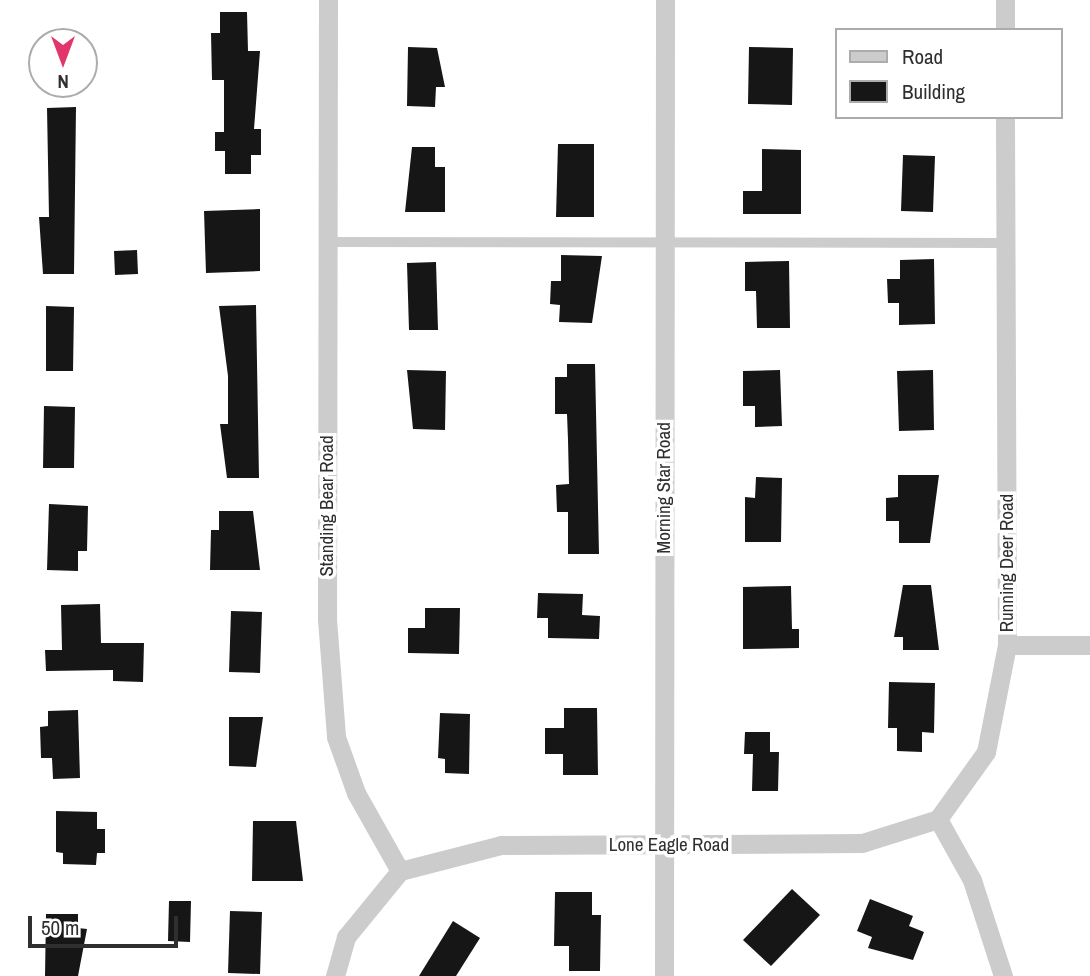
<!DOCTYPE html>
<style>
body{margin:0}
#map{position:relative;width:1090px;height:976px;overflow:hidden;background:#fff;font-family:"Archivo Narrow",sans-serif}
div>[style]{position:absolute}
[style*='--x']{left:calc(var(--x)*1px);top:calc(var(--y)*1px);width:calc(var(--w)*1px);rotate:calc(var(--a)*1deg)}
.building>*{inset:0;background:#161616}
.lane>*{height:10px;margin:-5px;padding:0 5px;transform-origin:5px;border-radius:5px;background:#ccc}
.street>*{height:19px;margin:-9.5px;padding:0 9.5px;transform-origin:9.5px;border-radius:9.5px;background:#ccc}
span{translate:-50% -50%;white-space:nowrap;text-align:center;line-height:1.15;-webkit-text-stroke:7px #fff;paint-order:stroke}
.street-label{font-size:19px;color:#2f2f2f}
.legend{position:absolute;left:835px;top:28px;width:228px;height:91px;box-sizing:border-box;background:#fff;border:2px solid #acacac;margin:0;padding:9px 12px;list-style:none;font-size:21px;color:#2f2f2f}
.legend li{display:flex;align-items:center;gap:14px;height:35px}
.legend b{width:35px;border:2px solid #acacac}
.north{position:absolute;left:28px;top:28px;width:70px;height:70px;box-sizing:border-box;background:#fff;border:2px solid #acacac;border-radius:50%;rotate:180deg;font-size:19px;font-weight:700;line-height:28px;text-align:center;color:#2f2f2f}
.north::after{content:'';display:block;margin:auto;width:24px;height:32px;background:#e2356b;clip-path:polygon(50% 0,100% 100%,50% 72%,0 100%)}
.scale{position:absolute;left:28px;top:916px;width:150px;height:32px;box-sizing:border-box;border:4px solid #2f2f2f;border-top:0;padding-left:9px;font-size:21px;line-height:24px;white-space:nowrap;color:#2f2f2f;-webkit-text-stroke:5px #fff;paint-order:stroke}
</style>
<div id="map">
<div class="building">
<i style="clip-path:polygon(220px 12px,247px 12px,248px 51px,260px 51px,254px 129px,261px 129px,261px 155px,251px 155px,251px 174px,225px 174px,225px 151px,215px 151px,215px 132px,224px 132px,224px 80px,212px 80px,211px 33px,220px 33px)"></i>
<i style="clip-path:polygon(408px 47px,437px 48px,445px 87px,436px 87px,435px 107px,407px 106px)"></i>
<i style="clip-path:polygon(749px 47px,793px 48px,792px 105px,748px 104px)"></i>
<i style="clip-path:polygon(76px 107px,74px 274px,43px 274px,39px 217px,49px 217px,47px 108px)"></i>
<i style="clip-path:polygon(558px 144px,594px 144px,594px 217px,556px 217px)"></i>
<i style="clip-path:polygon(412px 147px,435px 147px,435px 167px,445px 167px,445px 212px,405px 212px)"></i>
<i style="clip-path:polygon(762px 149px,801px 150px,801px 214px,743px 214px,743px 191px,762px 191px)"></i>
<i style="clip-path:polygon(903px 155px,935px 156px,933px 212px,901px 211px)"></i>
<i style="clip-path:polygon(260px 209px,260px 271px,206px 273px,204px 211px)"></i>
<i style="clip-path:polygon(137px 250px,138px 274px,115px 275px,114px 251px)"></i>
<i style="clip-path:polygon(561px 255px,602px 256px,592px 323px,559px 322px,560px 305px,550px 304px,551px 281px,561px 281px)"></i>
<i style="clip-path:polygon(934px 259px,935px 324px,899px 325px,899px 303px,888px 303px,887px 279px,900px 279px,900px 260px)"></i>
<i style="clip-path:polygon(789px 261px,790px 328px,757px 328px,756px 291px,745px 291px,745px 262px)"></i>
<i style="clip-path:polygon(436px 262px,438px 330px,409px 330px,407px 263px)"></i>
<i style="clip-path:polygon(256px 305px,259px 478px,227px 478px,220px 424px,228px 424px,228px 376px,219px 306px)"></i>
<i style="clip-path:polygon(46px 306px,74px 307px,73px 371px,46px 371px)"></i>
<i style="clip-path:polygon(567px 364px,595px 364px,599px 554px,568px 554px,568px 512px,557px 512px,556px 485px,569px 484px,568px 440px,567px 414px,555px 414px,555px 377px,567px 377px)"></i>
<i style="clip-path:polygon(407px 370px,446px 371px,445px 430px,413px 429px)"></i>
<i style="clip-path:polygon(780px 370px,782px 426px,755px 427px,755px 406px,743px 406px,743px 371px)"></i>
<i style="clip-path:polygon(933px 370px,934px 430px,899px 431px,897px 371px)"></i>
<i style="clip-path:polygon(44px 406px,75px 407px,74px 468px,43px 468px)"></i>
<i style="clip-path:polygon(898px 475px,939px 475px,930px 543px,899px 543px,899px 521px,886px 521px,886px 498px,898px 497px)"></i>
<i style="clip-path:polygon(756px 477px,782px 478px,781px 542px,745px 542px,745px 497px,755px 498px)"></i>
<i style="clip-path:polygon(49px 504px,88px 506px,87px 551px,78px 551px,78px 571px,47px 570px)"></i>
<i style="clip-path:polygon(219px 511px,253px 511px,260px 570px,210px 570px,211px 530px,219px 530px)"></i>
<i style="clip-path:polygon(903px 585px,931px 585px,939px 650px,903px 650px,903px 637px,894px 637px)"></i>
<i style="clip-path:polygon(791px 586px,792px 629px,799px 629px,799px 648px,743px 649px,743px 587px)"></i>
<i style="clip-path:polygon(538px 593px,583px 594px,582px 615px,600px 616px,599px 639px,548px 638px,548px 618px,537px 618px)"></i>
<i style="clip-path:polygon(100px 604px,101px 643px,144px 643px,143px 682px,113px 681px,113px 670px,46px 671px,45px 650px,62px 650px,61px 605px)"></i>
<i style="clip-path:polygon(425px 608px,460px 608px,459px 654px,408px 653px,408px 628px,425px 628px)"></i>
<i style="clip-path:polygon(231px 611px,262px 612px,260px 673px,229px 672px)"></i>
<i style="clip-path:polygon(889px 682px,935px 683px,934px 733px,922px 732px,922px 752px,897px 751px,897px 728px,888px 728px)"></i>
<i style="clip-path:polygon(564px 708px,597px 708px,598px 775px,563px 775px,563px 754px,545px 754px,545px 728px,564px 728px)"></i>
<i style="clip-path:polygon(78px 710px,80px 778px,53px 779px,52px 758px,41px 758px,40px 727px,48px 726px,48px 711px)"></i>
<i style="clip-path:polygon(440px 713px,470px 714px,469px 774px,445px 773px,445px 759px,438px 758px)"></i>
<i style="clip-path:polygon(229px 717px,263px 717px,256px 767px,229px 766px)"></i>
<i style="clip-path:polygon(745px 732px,770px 732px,770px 752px,779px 752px,778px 791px,752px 791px,753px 754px,744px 754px)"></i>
<i style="clip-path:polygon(56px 811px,97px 812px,97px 829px,105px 829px,105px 853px,97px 853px,96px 865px,63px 864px,63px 853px,56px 852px)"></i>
<i style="clip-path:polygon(253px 821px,296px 821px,303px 881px,252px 881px)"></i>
<i style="clip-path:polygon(792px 889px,820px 915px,771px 966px,743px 940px)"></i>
<i style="clip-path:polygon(555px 892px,592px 892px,592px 915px,601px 915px,600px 971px,569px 971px,569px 946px,554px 946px)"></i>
<i style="clip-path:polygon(870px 899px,913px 916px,909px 926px,924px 932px,913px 960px,868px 948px,872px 937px,857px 931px)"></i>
<i style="clip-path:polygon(169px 901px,191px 901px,190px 942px,168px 941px)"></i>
<i style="clip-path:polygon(230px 911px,262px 912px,260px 974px,228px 973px)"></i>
<i style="clip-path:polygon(46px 914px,78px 914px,78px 928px,87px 929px,78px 976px,45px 976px)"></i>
<i style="clip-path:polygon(453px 921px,480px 938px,456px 976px,419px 976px)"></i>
</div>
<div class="lane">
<i style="--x:328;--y:242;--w:678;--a:0.08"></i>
</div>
<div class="street">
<i style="--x:328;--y:0;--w:619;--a:90.09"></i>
<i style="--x:327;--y:619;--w:118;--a:85.6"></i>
<i style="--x:336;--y:737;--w:59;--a:70.3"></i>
<i style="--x:356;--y:793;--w:90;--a:60.6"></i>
<i style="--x:1005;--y:0;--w:30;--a:90"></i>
<i style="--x:1007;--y:645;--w:83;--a:0"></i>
<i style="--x:938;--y:819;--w:82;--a:-54.4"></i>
<i style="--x:986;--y:752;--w:109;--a:-78.9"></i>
<i style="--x:1007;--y:645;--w:528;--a:-90.22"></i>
<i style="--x:938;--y:819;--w:70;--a:60.9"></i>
<i style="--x:972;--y:880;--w:101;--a:72.1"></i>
<i style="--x:400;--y:871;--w:104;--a:-14.4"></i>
<i style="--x:501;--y:845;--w:361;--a:-0.3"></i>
<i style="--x:862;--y:843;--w:80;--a:-17.5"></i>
<i style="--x:335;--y:976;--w:41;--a:-74.2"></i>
<i style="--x:346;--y:937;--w:85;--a:-50.7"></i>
<i style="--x:664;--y:976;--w:976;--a:-89.94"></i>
</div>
<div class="street-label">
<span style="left:664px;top:488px;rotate:-90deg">Morning Star Road</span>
<span style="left:327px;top:506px;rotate:-90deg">Standing Bear Road</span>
<span style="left:1007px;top:563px;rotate:-90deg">Running Deer Road</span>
<span style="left:669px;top:845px">Lone Eagle Road</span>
</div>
<ul class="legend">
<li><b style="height:9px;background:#ccc"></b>Road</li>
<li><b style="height:19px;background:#161616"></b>Building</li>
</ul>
<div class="north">N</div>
<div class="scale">50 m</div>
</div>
